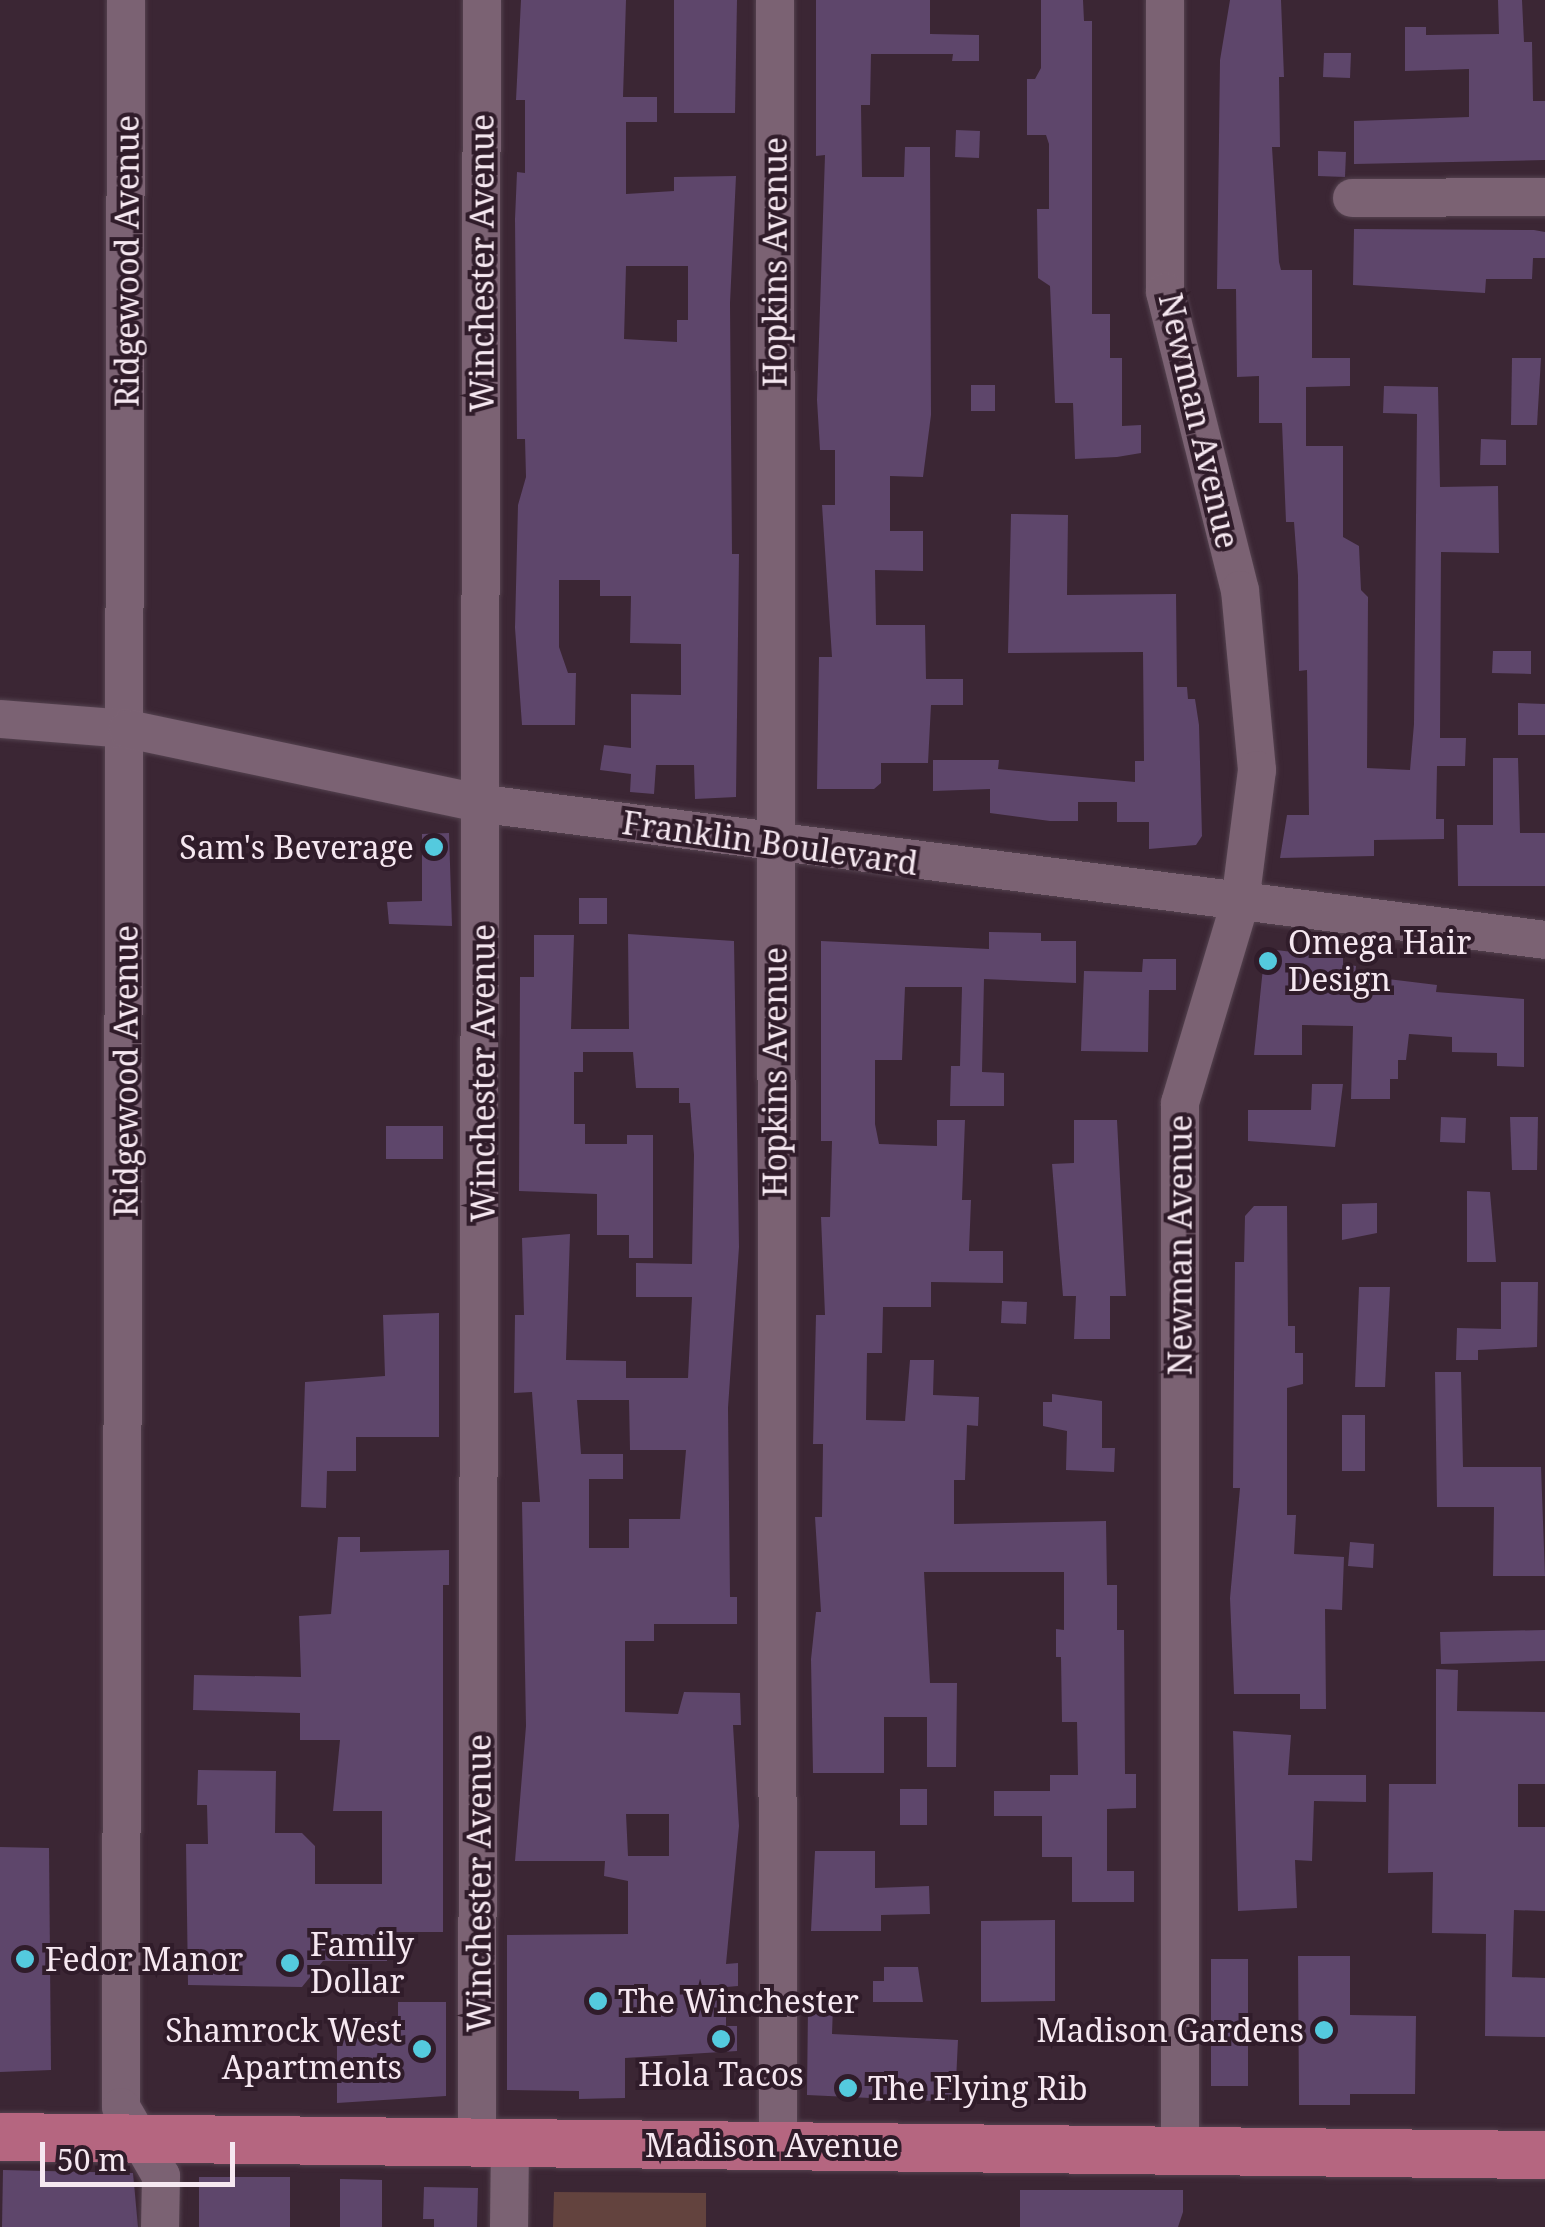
<!DOCTYPE html>
<style>
body{margin:0}
#map{position:relative;width:1545px;height:2227px;overflow:hidden;background:#3b2634;font-family:"Noto Serif",serif}
div>[style]{position:absolute}
[style*='--x']{left:calc(var(--x)*1px);top:calc(var(--y)*1px);width:calc(var(--w)*1px);rotate:calc(var(--a)*1deg)}
.green>*{inset:0;background:#63433e}
.building>*{inset:0;background:#5e466b}
.roads{filter:drop-shadow(0 0 2px #54424f) drop-shadow(0 0 2px #54424f)}
.minor>*{height:38px;margin:-19px;padding:0 19px;transform-origin:19px;border-radius:19px;background:#7b6273}
.major>*{height:48px;margin:-24px;padding:0 24px;transform-origin:24px;border-radius:24px;background:#b56680}
.dots>*{width:28px;height:28px;translate:-50% -50%;box-sizing:border-box;border:5px solid #301c2a;border-radius:50%}
span{translate:-50% -50%;white-space:nowrap;text-align:center;line-height:1.15;-webkit-text-stroke:8px #301c2a;paint-order:stroke}
.street-label{font-size:32px;color:#f6e8f1}
.poi-label{font-size:32px;color:#f6e8f1}
.right{translate:-100% -50%;text-align:right}
.left{translate:0 -50%;text-align:left}
.scale{position:absolute;left:40px;top:2142px;width:195px;height:45px;box-sizing:border-box;border:5px solid #f6e8f1;border-top:0;padding-left:12px;font-size:30px;line-height:35px;white-space:nowrap;color:#f6e8f1;-webkit-text-stroke:8px #301c2a;paint-order:stroke}
</style>
<div id="map">
<div class="green">
<i style="clip-path:polygon(554px 2192px,706px 2193px,706px 2227px,553px 2227px)"></i>
</div>
<div class="building">
<i style="clip-path:polygon(evenodd,521px 0,626px 0,623px 97px,657px 97px,657px 122px,626px 122px,626px 194px,674px 191px,674px 177px,736px 176px,730px 303px,732px 554px,739px 554px,736px 797px,695px 799px,694px 765px,656px 765px,654px 794px,630px 792px,631px 774px,600px 770px,604px 745px,631px 748px,631px 694px,681px 695px,681px 644px,630px 643px,631px 596px,600px 596px,600px 580px,559px 580px,559px 647px,568px 673px,576px 673px,575px 725px,522px 725px,515px 628px,518px 505px,526px 477px,525px 439px,517px 439px,515px 219px,517px 172px,525px 173px,525px 100px,516px 100px,521px 0,626px 266px,688px 266px,688px 320px,677px 320px,677px 342px,624px 339px,626px 266px)"></i>
<i style="clip-path:polygon(674px 0,737px 0,735px 113px,674px 113px)"></i>
<i style="clip-path:polygon(816px 0,930px 0,930px 34px,979px 35px,979px 61px,952px 61px,953px 54px,871px 54px,870px 105px,861px 105px,862px 177px,904px 177px,905px 147px,930px 147px,931px 415px,923px 477px,890px 476px,890px 531px,923px 531px,923px 571px,875px 570px,876px 625px,925px 625px,926px 679px,963px 679px,963px 705px,931px 705px,928px 763px,881px 763px,881px 783px,874px 789px,817px 789px,819px 657px,832px 657px,822px 505px,835px 505px,835px 450px,820px 450px,817px 400px,825px 155px,816px 156px)"></i>
<i style="clip-path:polygon(1041px 0,1083px 0,1084px 21px,1092px 21px,1092px 314px,1110px 314px,1110px 358px,1122px 358px,1122px 426px,1141px 425px,1141px 453px,1117px 457px,1075px 459px,1073px 403px,1055px 403px,1050px 286px,1038px 278px,1037px 209px,1049px 209px,1049px 144px,1046px 135px,1027px 135px,1027px 79px,1035px 79px,1041px 68px)"></i>
<i style="clip-path:polygon(1230px 0,1281px 0,1284px 77px,1279px 77px,1280px 147px,1272px 147px,1279px 262px,1281px 270px,1312px 270px,1312px 358px,1350px 358px,1350px 386px,1306px 387px,1306px 446px,1343px 446px,1343px 537px,1359px 546px,1361px 590px,1368px 597px,1367px 768px,1410px 770px,1414px 724px,1417px 414px,1383px 413px,1384px 386px,1438px 387px,1440px 487px,1498px 486px,1499px 553px,1441px 552px,1440px 738px,1466px 738px,1465px 766px,1437px 766px,1436px 819px,1444px 819px,1444px 839px,1374px 840px,1374px 856px,1280px 858px,1287px 815px,1309px 815px,1307px 670px,1299px 671px,1298px 576px,1294px 522px,1286px 522px,1282px 423px,1259px 423px,1259px 376px,1237px 377px,1236px 289px,1217px 289px,1220px 60px)"></i>
<i style="clip-path:polygon(1498px 0,1522px 0,1524px 42px,1532px 42px,1533px 101px,1545px 101px,1545px 160px,1354px 164px,1354px 121px,1469px 117px,1469px 69px,1405px 71px,1405px 27px,1426px 27px,1426px 35px,1499px 34px)"></i>
<i style="clip-path:polygon(1324px 53px,1351px 53px,1350px 78px,1323px 77px)"></i>
<i style="clip-path:polygon(956px 130px,980px 131px,979px 158px,955px 157px)"></i>
<i style="clip-path:polygon(1318px 151px,1346px 152px,1345px 177px,1318px 176px)"></i>
<i style="clip-path:polygon(1354px 229px,1534px 230px,1545px 232px,1545px 258px,1533px 258px,1532px 279px,1486px 279px,1485px 293px,1353px 285px)"></i>
<i style="clip-path:polygon(1512px 358px,1541px 358px,1537px 425px,1511px 425px)"></i>
<i style="clip-path:polygon(971px 385px,995px 385px,995px 411px,971px 411px)"></i>
<i style="clip-path:polygon(1481px 439px,1506px 440px,1506px 465px,1480px 465px)"></i>
<i style="clip-path:polygon(1011px 514px,1068px 515px,1067px 595px,1176px 594px,1177px 687px,1187px 687px,1188px 699px,1195px 699px,1199px 725px,1202px 836px,1196px 845px,1149px 849px,1149px 822px,1117px 822px,1117px 802px,1078px 802px,1078px 821px,1050px 821px,990px 813px,990px 789px,933px 791px,933px 760px,999px 760px,998px 769px,1135px 782px,1135px 761px,1144px 761px,1143px 652px,1008px 653px)"></i>
<i style="clip-path:polygon(1493px 651px,1531px 651px,1531px 674px,1492px 673px)"></i>
<i style="clip-path:polygon(1518px 703px,1545px 704px,1545px 735px,1518px 735px)"></i>
<i style="clip-path:polygon(1493px 758px,1518px 758px,1520px 833px,1545px 833px,1545px 886px,1458px 886px,1457px 825px,1493px 825px)"></i>
<i style="clip-path:polygon(449px 833px,452px 926px,389px 924px,387px 902px,422px 901px,422px 834px)"></i>
<i style="clip-path:polygon(579px 898px,607px 898px,607px 924px,579px 924px)"></i>
<i style="clip-path:polygon(989px 932px,1041px 933px,1041px 941px,1076px 941px,1076px 983px,984px 979px,982px 1072px,1004px 1073px,1004px 1106px,950px 1106px,951px 1066px,960px 1066px,962px 987px,905px 987px,902px 1060px,875px 1060px,875px 1124px,879px 1144px,937px 1146px,937px 1120px,965px 1120px,962px 1200px,971px 1200px,969px 1251px,1003px 1251px,1003px 1283px,931px 1282px,931px 1307px,883px 1307px,882px 1353px,867px 1353px,866px 1420px,905px 1421px,910px 1360px,934px 1360px,933px 1395px,979px 1397px,978px 1426px,967px 1425px,965px 1480px,954px 1480px,954px 1524px,1106px 1521px,1107px 1585px,1117px 1585px,1117px 1630px,1124px 1630px,1125px 1774px,1136px 1774px,1136px 1808px,1107px 1809px,1107px 1871px,1134px 1871px,1134px 1902px,1072px 1902px,1072px 1857px,1042px 1857px,1042px 1816px,994px 1816px,994px 1791px,1050px 1791px,1050px 1775px,1078px 1775px,1077px 1722px,1062px 1722px,1061px 1657px,1056px 1657px,1056px 1629px,1064px 1630px,1064px 1572px,924px 1572px,930px 1683px,957px 1683px,956px 1767px,927px 1767px,927px 1717px,884px 1717px,884px 1773px,813px 1773px,811px 1659px,816px 1612px,821px 1612px,815px 1517px,822px 1517px,823px 1444px,813px 1444px,816px 1315px,825px 1315px,821px 1217px,830px 1217px,832px 1141px,821px 1141px,821px 941px,989px 949px)"></i>
<i style="clip-path:polygon(evenodd,628px 934px,734px 941px,739px 1247px,728px 1408px,730px 1597px,737px 1597px,737px 1624px,654px 1624px,654px 1641px,625px 1641px,625px 1712px,678px 1714px,684px 1692px,740px 1693px,741px 1725px,733px 1725px,739px 1826px,726px 1964px,738px 1963px,738px 1986px,726px 1987px,726px 2026px,737px 2026px,737px 2051px,625px 2058px,625px 2098px,579px 2099px,579px 2091px,507px 2090px,507px 1935px,628px 1934px,628px 1881px,604px 1876px,605px 1861px,515px 1861px,526px 1726px,522px 1502px,540px 1502px,532px 1392px,514px 1393px,515px 1315px,524px 1315px,522px 1238px,570px 1234px,566px 1360px,626px 1361px,626px 1378px,688px 1378px,692px 1297px,636px 1297px,636px 1263px,692px 1264px,694px 1155px,690px 1103px,679px 1103px,679px 1088px,636px 1088px,633px 1052px,583px 1052px,583px 1072px,574px 1072px,574px 1124px,585px 1124px,585px 1144px,627px 1144px,627px 1135px,653px 1135px,653px 1258px,629px 1258px,629px 1235px,597px 1235px,597px 1194px,519px 1191px,520px 977px,534px 977px,534px 935px,574px 935px,571px 1029px,629px 1029px,628px 934px,577px 1400px,629px 1400px,630px 1450px,686px 1450px,680px 1519px,629px 1519px,629px 1548px,589px 1548px,589px 1479px,623px 1479px,623px 1454px,581px 1454px,577px 1400px,628px 934px,626px 1814px,669px 1814px,669px 1856px,628px 1856px,626px 1814px)"></i>
<i style="clip-path:polygon(1276px 950px,1343px 958px,1343px 964px,1356px 966px,1355px 975px,1437px 985px,1436px 992px,1524px 999px,1524px 1067px,1497px 1066px,1497px 1053px,1452px 1052px,1452px 1037px,1409px 1034px,1406px 1060px,1398px 1060px,1398px 1079px,1390px 1079px,1390px 1099px,1351px 1099px,1353px 1026px,1302px 1025px,1302px 1055px,1254px 1055px,1264px 958px)"></i>
<i style="clip-path:polygon(1143px 959px,1176px 959px,1176px 990px,1149px 990px,1148px 1052px,1081px 1051px,1084px 971px,1142px 972px)"></i>
<i style="clip-path:polygon(1312px 1084px,1343px 1084px,1335px 1147px,1248px 1141px,1248px 1110px,1311px 1110px)"></i>
<i style="clip-path:polygon(1441px 1117px,1466px 1118px,1465px 1143px,1440px 1142px)"></i>
<i style="clip-path:polygon(1510px 1117px,1538px 1117px,1537px 1170px,1512px 1170px)"></i>
<i style="clip-path:polygon(1074px 1120px,1117px 1120px,1126px 1296px,1110px 1296px,1110px 1339px,1074px 1339px,1076px 1296px,1063px 1296px,1052px 1164px,1074px 1163px)"></i>
<i style="clip-path:polygon(386px 1126px,443px 1126px,443px 1159px,386px 1159px)"></i>
<i style="clip-path:polygon(1467px 1191px,1490px 1192px,1496px 1262px,1467px 1262px)"></i>
<i style="clip-path:polygon(1377px 1203px,1377px 1233px,1342px 1240px,1342px 1204px)"></i>
<i style="clip-path:polygon(1254px 1206px,1287px 1206px,1288px 1326px,1295px 1326px,1295px 1353px,1303px 1353px,1303px 1384px,1287px 1388px,1287px 1515px,1296px 1515px,1294px 1554px,1344px 1557px,1342px 1610px,1325px 1609px,1326px 1709px,1300px 1709px,1300px 1694px,1234px 1694px,1230px 1598px,1240px 1488px,1233px 1488px,1235px 1262px,1244px 1262px,1245px 1216px)"></i>
<i style="clip-path:polygon(1501px 1282px,1538px 1282px,1537px 1347px,1478px 1350px,1478px 1360px,1456px 1360px,1457px 1328px,1501px 1329px)"></i>
<i style="clip-path:polygon(1359px 1287px,1390px 1287px,1385px 1387px,1355px 1387px)"></i>
<i style="clip-path:polygon(1002px 1301px,1027px 1302px,1026px 1324px,1001px 1323px)"></i>
<i style="clip-path:polygon(439px 1313px,439px 1437px,356px 1437px,356px 1471px,327px 1471px,326px 1508px,301px 1507px,305px 1382px,385px 1376px,383px 1315px)"></i>
<i style="clip-path:polygon(1435px 1372px,1461px 1372px,1463px 1467px,1541px 1467px,1545px 1576px,1493px 1576px,1494px 1507px,1437px 1507px)"></i>
<i style="clip-path:polygon(1052px 1394px,1102px 1401px,1102px 1448px,1115px 1448px,1114px 1472px,1066px 1470px,1067px 1431px,1043px 1426px,1043px 1402px,1052px 1402px)"></i>
<i style="clip-path:polygon(1342px 1415px,1365px 1415px,1365px 1471px,1342px 1471px)"></i>
<i style="clip-path:polygon(338px 1537px,360px 1537px,360px 1552px,449px 1550px,449px 1585px,443px 1585px,443px 1932px,387px 1932px,387px 1961px,323px 1961px,302px 1987px,188px 1985px,186px 1844px,208px 1844px,207px 1805px,197px 1805px,198px 1770px,276px 1771px,275px 1833px,302px 1833px,315px 1846px,315px 1884px,382px 1884px,382px 1811px,333px 1811px,340px 1740px,300px 1740px,300px 1713px,193px 1710px,194px 1675px,301px 1677px,299px 1616px,331px 1614px)"></i>
<i style="clip-path:polygon(1350px 1542px,1374px 1544px,1373px 1568px,1348px 1566px)"></i>
<i style="clip-path:polygon(1545px 1630px,1545px 1661px,1441px 1664px,1440px 1632px)"></i>
<i style="clip-path:polygon(1436px 1669px,1458px 1670px,1457px 1711px,1545px 1712px,1545px 1784px,1518px 1784px,1518px 1827px,1545px 1827px,1545px 1911px,1514px 1910px,1512px 1977px,1545px 1978px,1545px 2037px,1485px 2036px,1486px 1934px,1432px 1933px,1433px 1872px,1388px 1873px,1389px 1784px,1436px 1784px)"></i>
<i style="clip-path:polygon(1233px 1731px,1291px 1735px,1288px 1775px,1366px 1775px,1366px 1802px,1314px 1801px,1312px 1861px,1295px 1860px,1297px 1908px,1238px 1911px)"></i>
<i style="clip-path:polygon(900px 1789px,927px 1789px,927px 1825px,900px 1825px)"></i>
<i style="clip-path:polygon(0 1847px,49px 1848px,51px 2070px,0 2072px)"></i>
<i style="clip-path:polygon(815px 1851px,875px 1851px,875px 1888px,929px 1886px,930px 1914px,881px 1915px,881px 1931px,811px 1931px)"></i>
<i style="clip-path:polygon(1055px 1920px,1055px 2001px,981px 2002px,981px 1921px)"></i>
<i style="clip-path:polygon(1298px 1956px,1350px 1956px,1350px 2015px,1416px 2016px,1415px 2094px,1350px 2094px,1350px 2105px,1299px 2105px)"></i>
<i style="clip-path:polygon(1211px 1959px,1248px 1959px,1248px 2086px,1211px 2086px)"></i>
<i style="clip-path:polygon(884px 1967px,918px 1967px,923px 2002px,873px 2002px,873px 1981px,884px 1981px)"></i>
<i style="clip-path:polygon(398px 2002px,446px 2002px,446px 2096px,337px 2103px,337px 2022px,398px 2022px)"></i>
<i style="clip-path:polygon(808px 2006px,833px 2006px,832px 2034px,958px 2040px,955px 2102px,807px 2095px)"></i>
<i style="clip-path:polygon(3px 2170px,133px 2173px,138px 2227px,2px 2227px)"></i>
<i style="clip-path:polygon(199px 2177px,290px 2177px,290px 2227px,199px 2227px)"></i>
<i style="clip-path:polygon(340px 2179px,382px 2180px,382px 2227px,340px 2227px)"></i>
<i style="clip-path:polygon(424px 2187px,478px 2188px,477px 2227px,434px 2227px,434px 2219px,423px 2219px)"></i>
<i style="clip-path:polygon(1020px 2190px,1183px 2190px,1183px 2212px,1178px 2227px,1020px 2227px)"></i>
</div>
<div class="roads">
<div class="minor">
<i style="--x:126;--y:0;--w:2107;--a:90.14"></i>
<i style="--x:121;--y:2107;--w:80;--a:59.9"></i>
<i style="--x:161;--y:2176;--w:51;--a:91.1"></i>
<i style="--x:775;--y:0;--w:2143;--a:89.92"></i>
<i style="--x:1165;--y:0;--w:292;--a:90"></i>
<i style="--x:1165;--y:292;--w:307;--a:75.9"></i>
<i style="--x:1240;--y:590;--w:181;--a:84.6"></i>
<i style="--x:1257;--y:770;--w:134;--a:97.3"></i>
<i style="--x:1240;--y:903;--w:209;--a:106.7"></i>
<i style="--x:1180;--y:1103;--w:1047;--a:90"></i>
<i style="--x:1352;--y:198;--w:193;--a:-0.3"></i>
<i style="--x:0;--y:719;--w:128;--a:4.5"></i>
<i style="--x:128;--y:729;--w:364;--a:11.9"></i>
<i style="--x:484;--y:804;--w:1070;--a:7.3"></i>
<i style="--x:477;--y:2146;--w:2146;--a:-89.87"></i>
<i style="--x:509;--y:2227;--w:81;--a:-89.3"></i>
</div>
<div class="major">
<i style="--x:0;--y:2137;--w:1545;--a:0.67"></i>
</div>
</div>
<div class="dots">
<i style="left:434px;top:847px;background:#54cade"></i>
<i style="left:1268px;top:961px;background:#54cade"></i>
<i style="left:25px;top:1959px;background:#54cade"></i>
<i style="left:290px;top:1963px;background:#54cade"></i>
<i style="left:598px;top:2001px;background:#54cade"></i>
<i style="left:1324px;top:2030px;background:#54cade"></i>
<i style="left:721px;top:2039px;background:#54cade"></i>
<i style="left:422px;top:2049px;background:#54cade"></i>
<i style="left:848px;top:2088px;background:#54cade"></i>
</div>
<div class="street-label">
<span style="left:127px;top:261px;rotate:-90deg">Ridgewood Avenue</span>
<span style="left:775px;top:262px;rotate:-90deg">Hopkins Avenue</span>
<span style="left:482px;top:263px;rotate:-90deg">Winchester Avenue</span>
<span style="left:1199px;top:421px;rotate:77deg">Newman Avenue</span>
<span style="left:770px;top:843px;rotate:8deg">Franklin Boulevard</span>
<span style="left:126px;top:1071px;rotate:-90deg">Ridgewood Avenue</span>
<span style="left:775px;top:1072px;rotate:-90deg">Hopkins Avenue</span>
<span style="left:483px;top:1073px;rotate:-90deg">Winchester Avenue</span>
<span style="left:1180px;top:1245px;rotate:-90deg">Newman Avenue</span>
<span style="left:479px;top:1883px;rotate:-90deg">Winchester Avenue</span>
<span style="left:772px;top:2145px">Madison Avenue</span>
</div>
<div class="poi-label">
<span class="right" style="left:414px;top:847px">Sam's Beverage</span>
<span class="left" style="left:1288px;top:961px">Omega Hair<br>Design</span>
<span class="left" style="left:310px;top:1963px">Family<br>Dollar</span>
<span class="left" style="left:45px;top:1959px">Fedor Manor</span>
<span class="left" style="left:618px;top:2001px">The Winchester</span>
<span class="right" style="left:1304px;top:2030px">Madison Gardens</span>
<span class="right" style="left:402px;top:2049px">Shamrock West<br>Apartments</span>
<span style="left:721px;top:2074px">Hola Tacos</span>
<span class="left" style="left:868px;top:2088px">The Flying Rib</span>
</div>
<div class="scale">50 m</div>
</div>
